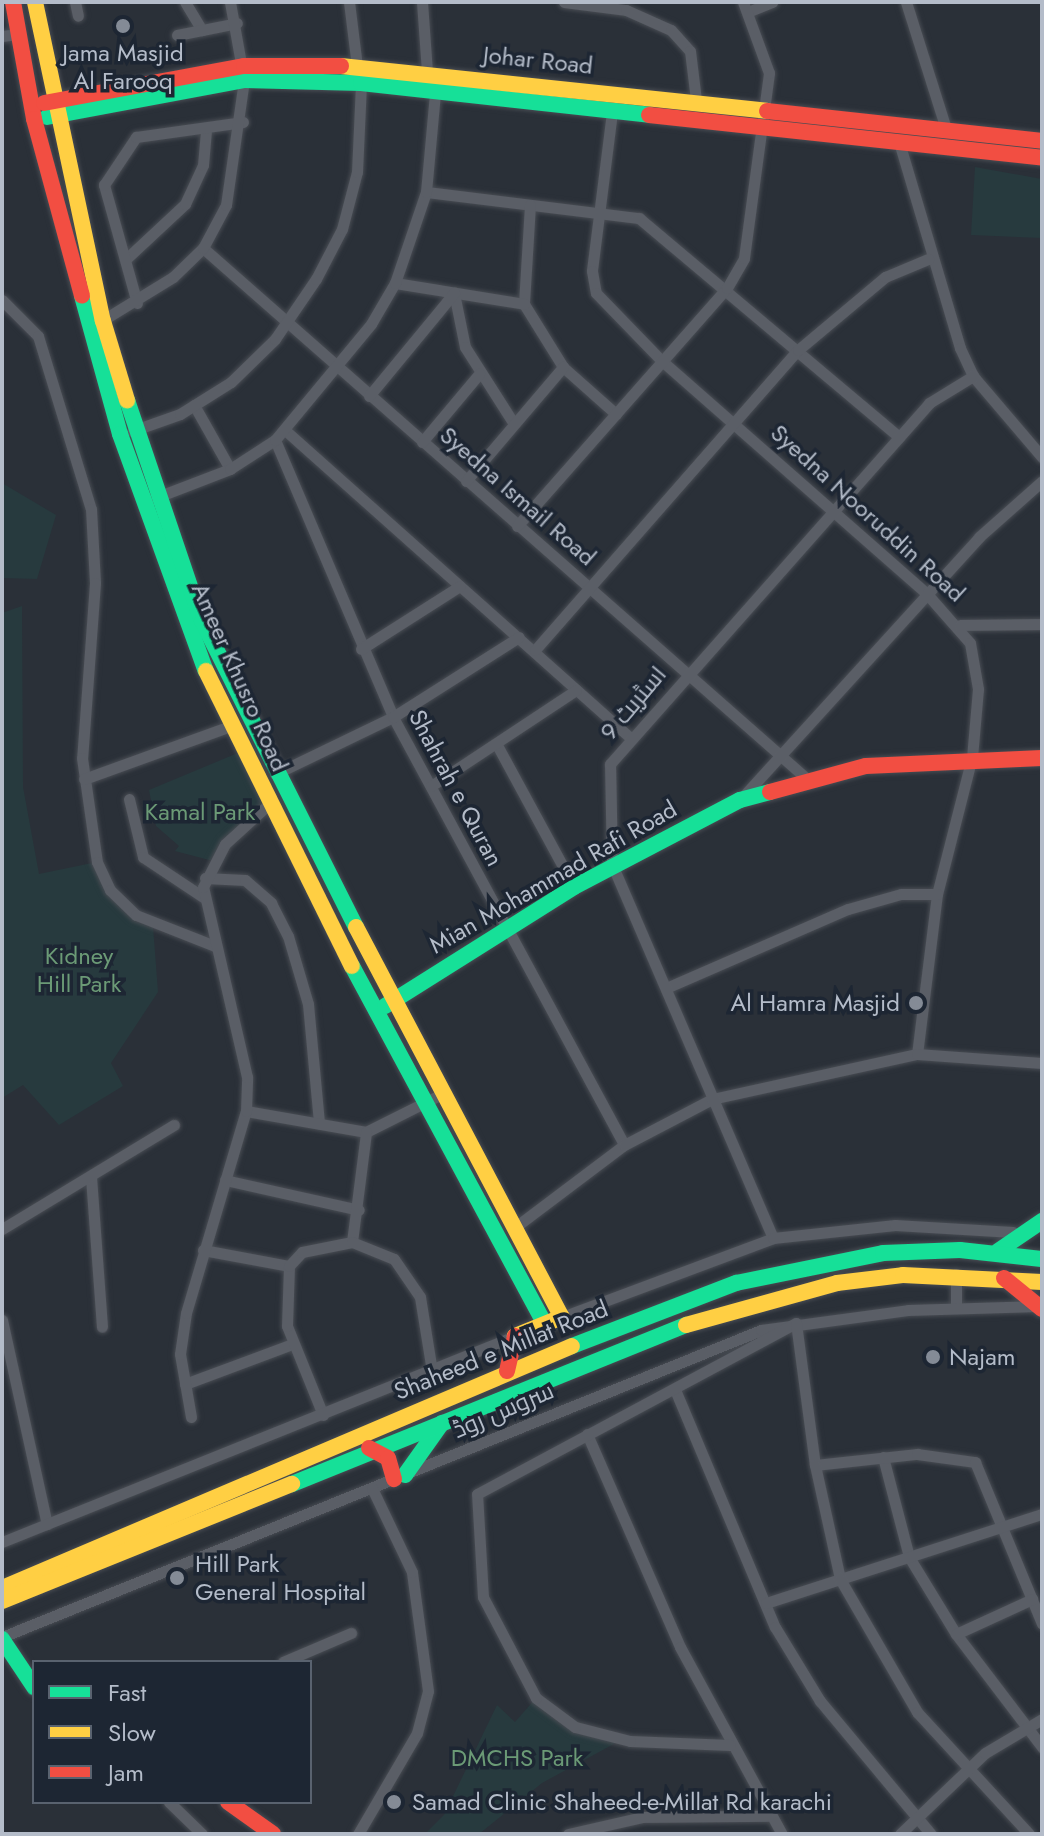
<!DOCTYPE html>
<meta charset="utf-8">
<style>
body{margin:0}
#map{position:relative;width:1044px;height:1836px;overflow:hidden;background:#2a3038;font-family:Jost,Cairo,sans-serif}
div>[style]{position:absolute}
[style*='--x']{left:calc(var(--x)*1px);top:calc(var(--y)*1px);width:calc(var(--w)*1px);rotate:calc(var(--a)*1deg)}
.green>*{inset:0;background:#273a3e}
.roads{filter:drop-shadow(0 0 2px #484c53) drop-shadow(0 0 2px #484c53)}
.street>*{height:11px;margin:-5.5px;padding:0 5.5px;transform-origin:5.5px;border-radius:5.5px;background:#5a5e66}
.fast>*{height:16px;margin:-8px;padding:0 8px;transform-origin:8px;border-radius:8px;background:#16e098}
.slow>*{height:16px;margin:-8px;padding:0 8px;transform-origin:8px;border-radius:8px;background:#ffcf43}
.jam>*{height:16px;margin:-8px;padding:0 8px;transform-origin:8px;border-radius:8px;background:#f24e42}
.dots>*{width:22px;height:22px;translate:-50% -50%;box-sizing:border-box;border:4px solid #1d2633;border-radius:50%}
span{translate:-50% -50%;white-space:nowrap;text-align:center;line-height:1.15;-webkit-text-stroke:7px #1d2633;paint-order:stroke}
.poi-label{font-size:24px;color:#b4bcc9}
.right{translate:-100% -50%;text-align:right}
.left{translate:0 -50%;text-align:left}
.street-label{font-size:24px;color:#b4bcc9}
.park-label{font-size:24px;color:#6b9a76}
.frame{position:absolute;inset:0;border:4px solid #b4bcc9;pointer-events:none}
.legend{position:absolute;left:32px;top:1660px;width:280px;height:144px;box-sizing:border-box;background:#1d2633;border:2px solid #59626f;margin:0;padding:10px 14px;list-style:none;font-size:24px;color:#b4bcc9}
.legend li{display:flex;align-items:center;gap:16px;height:40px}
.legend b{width:40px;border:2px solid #59626f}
</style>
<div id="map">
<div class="green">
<i style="clip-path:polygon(975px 167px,1042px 179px,1042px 238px,971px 235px)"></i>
<i style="clip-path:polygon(2px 483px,56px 515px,37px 579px,2px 578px)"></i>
<i style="clip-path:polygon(22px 606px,23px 787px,39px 874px,97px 862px,122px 904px,153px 926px,158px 992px,111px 1063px,123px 1086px,59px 1125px,23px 1085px,2px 1098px,2px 613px)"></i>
<i style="clip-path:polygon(245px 750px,269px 804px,213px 861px,175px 851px,179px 846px,156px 826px,149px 790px)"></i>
<i style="clip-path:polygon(536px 1698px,575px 1727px,623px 1739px,542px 1783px,479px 1834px,425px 1834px,444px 1815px,497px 1705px,515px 1722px)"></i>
</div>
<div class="roads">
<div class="street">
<i style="--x:75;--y:2;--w:14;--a:78"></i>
<i style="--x:185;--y:2;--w:33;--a:59"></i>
<i style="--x:349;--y:2;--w:64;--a:82.9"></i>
<i style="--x:422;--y:2;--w:70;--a:85.9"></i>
<i style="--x:564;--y:2;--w:63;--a:7.4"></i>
<i style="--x:626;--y:10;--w:49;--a:24"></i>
<i style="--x:671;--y:30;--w:28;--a:48"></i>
<i style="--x:690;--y:51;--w:49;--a:83"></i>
<i style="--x:906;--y:2;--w:130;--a:72.5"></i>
<i style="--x:750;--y:11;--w:24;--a:-22"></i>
<i style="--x:177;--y:35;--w:61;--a:-11.3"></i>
<i style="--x:2;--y:36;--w:16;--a:-7"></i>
<i style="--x:612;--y:112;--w:160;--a:97.2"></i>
<i style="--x:592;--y:271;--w:22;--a:80"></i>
<i style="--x:596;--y:293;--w:95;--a:45.9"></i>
<i style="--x:662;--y:361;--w:353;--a:41.3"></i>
<i style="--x:927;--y:594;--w:65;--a:48.7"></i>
<i style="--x:970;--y:643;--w:47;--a:80.1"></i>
<i style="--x:978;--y:689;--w:68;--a:95"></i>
<i style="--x:972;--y:757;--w:141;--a:104.3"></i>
<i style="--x:937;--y:894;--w:161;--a:97.1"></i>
<i style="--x:899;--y:142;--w:215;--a:73.5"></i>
<i style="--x:960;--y:348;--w:31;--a:65"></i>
<i style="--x:973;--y:376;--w:106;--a:49.6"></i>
<i style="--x:426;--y:192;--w:215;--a:7"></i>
<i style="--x:639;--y:218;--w:340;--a:40.1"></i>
<i style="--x:530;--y:205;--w:99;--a:93.5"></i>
<i style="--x:524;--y:304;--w:74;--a:58.2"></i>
<i style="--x:563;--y:367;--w:71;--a:41.6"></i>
<i style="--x:203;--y:248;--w:801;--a:41.31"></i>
<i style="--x:126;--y:259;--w:81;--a:-43"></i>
<i style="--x:185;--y:204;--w:43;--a:-65.2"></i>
<i style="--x:203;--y:165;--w:36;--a:-85"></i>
<i style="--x:395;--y:283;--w:131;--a:9.2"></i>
<i style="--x:454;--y:293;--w:55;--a:78.5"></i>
<i style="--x:465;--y:347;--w:91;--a:57.5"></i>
<i style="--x:2;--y:300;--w:51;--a:45"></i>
<i style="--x:38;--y:336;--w:181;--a:73"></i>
<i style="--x:91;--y:509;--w:74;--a:86.9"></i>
<i style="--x:95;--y:583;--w:175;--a:94.2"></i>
<i style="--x:82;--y:758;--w:105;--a:81.8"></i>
<i style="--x:97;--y:862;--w:31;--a:65"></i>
<i style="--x:110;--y:890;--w:36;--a:44"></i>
<i style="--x:136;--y:915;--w:85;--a:21.4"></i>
<i style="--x:137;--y:303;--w:123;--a:-105.6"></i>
<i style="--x:104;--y:185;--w:58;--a:-56.3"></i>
<i style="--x:136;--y:137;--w:108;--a:-8"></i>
<i style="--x:98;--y:323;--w:88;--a:-31.5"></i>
<i style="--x:173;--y:277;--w:42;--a:-44"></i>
<i style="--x:203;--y:248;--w:49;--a:-61.9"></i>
<i style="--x:226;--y:205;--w:126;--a:-81.8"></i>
<i style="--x:244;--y:80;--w:79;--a:-100.2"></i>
<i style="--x:369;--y:396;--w:134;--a:-50.5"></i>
<i style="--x:194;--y:405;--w:73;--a:60.6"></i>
<i style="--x:132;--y:431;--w:51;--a:-19.5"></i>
<i style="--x:180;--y:414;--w:60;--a:-32.1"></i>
<i style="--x:231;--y:382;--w:62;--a:-44.3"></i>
<i style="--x:275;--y:339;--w:73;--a:-55.7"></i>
<i style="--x:316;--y:279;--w:56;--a:-62.5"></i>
<i style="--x:342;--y:229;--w:59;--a:-75.3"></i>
<i style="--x:357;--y:172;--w:89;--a:-87.4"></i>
<i style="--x:286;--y:431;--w:460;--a:41.7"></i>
<i style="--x:275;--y:440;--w:301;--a:66.9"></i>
<i style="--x:393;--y:717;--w:486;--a:61.6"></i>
<i style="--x:422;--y:442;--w:89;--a:-50"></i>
<i style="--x:466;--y:481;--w:150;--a:-49.6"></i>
<i style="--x:152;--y:499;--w:84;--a:-21"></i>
<i style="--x:230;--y:469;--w:54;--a:-32.8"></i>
<i style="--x:275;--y:440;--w:151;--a:-50.4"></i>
<i style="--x:371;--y:324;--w:48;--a:-59.7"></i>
<i style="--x:395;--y:283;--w:96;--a:-71.2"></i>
<i style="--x:426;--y:192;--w:99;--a:-84.8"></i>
<i style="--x:517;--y:526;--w:317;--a:-48.6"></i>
<i style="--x:727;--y:288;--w:34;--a:-60"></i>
<i style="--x:744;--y:258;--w:187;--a:-82.3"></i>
<i style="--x:769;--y:73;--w:76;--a:-110.1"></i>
<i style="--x:960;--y:625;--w:82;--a:-0.7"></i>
<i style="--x:361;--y:649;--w:117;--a:-32.5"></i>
<i style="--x:535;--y:650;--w:399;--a:-48.8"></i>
<i style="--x:798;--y:350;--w:114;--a:-40"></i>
<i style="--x:885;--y:277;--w:47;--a:-22.7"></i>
<i style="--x:497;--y:745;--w:162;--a:61.5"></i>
<i style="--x:275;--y:774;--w:131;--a:-25.8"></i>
<i style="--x:393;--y:717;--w:149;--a:-32.4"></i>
<i style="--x:84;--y:779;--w:158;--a:-19.9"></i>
<i style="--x:431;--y:786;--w:174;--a:-33.5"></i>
<i style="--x:129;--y:799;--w:60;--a:76.4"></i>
<i style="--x:143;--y:857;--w:72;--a:33.7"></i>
<i style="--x:740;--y:800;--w:355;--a:-47.7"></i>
<i style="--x:979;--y:537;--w:84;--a:-41.6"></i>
<i style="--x:205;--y:878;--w:40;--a:2.9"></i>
<i style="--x:245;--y:880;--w:35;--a:41"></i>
<i style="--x:271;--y:903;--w:37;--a:63"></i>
<i style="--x:288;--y:936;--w:71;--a:73.6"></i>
<i style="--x:308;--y:1004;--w:120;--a:84.7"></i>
<i style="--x:666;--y:988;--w:198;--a:-23.5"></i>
<i style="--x:848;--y:909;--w:55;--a:-15.8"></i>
<i style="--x:901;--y:894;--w:36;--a:0"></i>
<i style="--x:246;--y:1111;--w:122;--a:9.9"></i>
<i style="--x:366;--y:1132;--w:85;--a:-26.6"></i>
<i style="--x:91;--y:1177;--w:150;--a:85.8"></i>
<i style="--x:225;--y:1180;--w:137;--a:12.6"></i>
<i style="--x:514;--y:1228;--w:138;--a:-37"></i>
<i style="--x:624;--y:1145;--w:99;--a:-27.6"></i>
<i style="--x:712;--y:1099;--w:210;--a:-12.4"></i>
<i style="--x:917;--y:1054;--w:125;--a:4.1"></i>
<i style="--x:2;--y:1229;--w:201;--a:-31.2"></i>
<i style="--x:773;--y:1238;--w:406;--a:-113.3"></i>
<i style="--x:612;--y:865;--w:101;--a:-91.1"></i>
<i style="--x:610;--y:764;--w:482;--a:-48.5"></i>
<i style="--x:929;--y:403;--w:52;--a:-31.5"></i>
<i style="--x:352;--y:1242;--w:111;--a:-82.7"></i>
<i style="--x:203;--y:1250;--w:87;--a:10.5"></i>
<i style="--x:956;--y:1307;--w:33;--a:-90"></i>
<i style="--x:562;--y:1317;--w:225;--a:-20.5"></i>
<i style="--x:773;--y:1238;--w:123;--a:-6.1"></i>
<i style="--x:895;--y:1225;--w:118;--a:3.4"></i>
<i style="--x:2;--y:1320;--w:209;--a:77.6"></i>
<i style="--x:185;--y:1384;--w:112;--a:-20.4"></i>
<i style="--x:676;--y:1392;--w:255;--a:67.2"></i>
<i style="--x:775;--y:1627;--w:87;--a:58.7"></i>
<i style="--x:820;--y:1701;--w:173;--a:50.2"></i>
<i style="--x:323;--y:1415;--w:96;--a:-112"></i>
<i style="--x:287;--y:1326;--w:60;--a:-88.1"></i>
<i style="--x:289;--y:1266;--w:19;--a:-47"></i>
<i style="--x:302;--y:1252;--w:51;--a:-11.3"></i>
<i style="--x:352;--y:1242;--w:45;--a:22"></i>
<i style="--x:394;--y:1259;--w:46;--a:55.6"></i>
<i style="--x:420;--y:1297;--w:75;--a:80.8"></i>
<i style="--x:191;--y:1417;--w:64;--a:-99.9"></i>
<i style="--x:180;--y:1354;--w:41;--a:-81.7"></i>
<i style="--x:186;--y:1313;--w:211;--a:-73.5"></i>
<i style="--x:246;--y:1111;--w:34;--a:-88"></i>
<i style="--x:247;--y:1077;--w:195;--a:-103"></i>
<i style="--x:203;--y:887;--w:48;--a:-62.9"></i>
<i style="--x:225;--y:844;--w:59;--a:-42.3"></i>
<i style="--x:587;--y:1434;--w:232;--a:66.4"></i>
<i style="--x:680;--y:1647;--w:213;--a:61.4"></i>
<i style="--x:883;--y:1457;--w:103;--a:75.4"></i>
<i style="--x:909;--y:1557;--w:90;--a:58.6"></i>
<i style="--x:956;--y:1634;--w:142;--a:52.7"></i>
<i style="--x:815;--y:1465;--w:103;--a:-6.2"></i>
<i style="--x:917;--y:1454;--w:59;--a:7.9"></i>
<i style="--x:975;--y:1462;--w:175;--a:67.5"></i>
<i style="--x:2;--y:1542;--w:553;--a:-21.88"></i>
<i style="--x:766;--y:1603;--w:290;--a:-17.9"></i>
<i style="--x:956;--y:1634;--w:84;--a:-24.7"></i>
<i style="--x:2;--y:1637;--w:819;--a:-22.02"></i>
<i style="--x:761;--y:1330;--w:148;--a:-7.7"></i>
<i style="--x:908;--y:1310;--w:131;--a:-1.7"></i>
<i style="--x:283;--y:1662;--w:74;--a:-23.1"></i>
<i style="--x:730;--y:1745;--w:100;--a:-177.7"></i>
<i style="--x:630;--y:1741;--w:57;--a:-165.7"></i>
<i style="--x:575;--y:1727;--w:49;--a:-143.4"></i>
<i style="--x:536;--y:1698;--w:114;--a:-117.7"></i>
<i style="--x:483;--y:1597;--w:103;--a:-93.3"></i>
<i style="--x:477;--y:1494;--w:362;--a:-28.2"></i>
<i style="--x:796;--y:1323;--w:143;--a:82.4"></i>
<i style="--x:815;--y:1465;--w:117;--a:77.6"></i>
<i style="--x:840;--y:1579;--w:154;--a:59.9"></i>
<i style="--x:917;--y:1712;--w:166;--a:47.4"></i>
<i style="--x:169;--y:1802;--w:46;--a:44.1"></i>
<i style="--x:358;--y:1834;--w:117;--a:-59.7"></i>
<i style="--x:417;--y:1733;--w:43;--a:-75.3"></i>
<i style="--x:428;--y:1691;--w:120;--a:-97.7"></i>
<i style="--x:412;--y:1572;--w:93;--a:-115.5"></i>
<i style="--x:568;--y:1834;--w:76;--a:-12.9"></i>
<i style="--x:642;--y:1817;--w:126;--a:-0.5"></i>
<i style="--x:900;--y:1834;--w:117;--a:-43.6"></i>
<i style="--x:985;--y:1753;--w:66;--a:-30.8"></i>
</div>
<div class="fast">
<i style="--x:47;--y:117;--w:200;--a:-10.6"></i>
<i style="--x:244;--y:80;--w:117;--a:1.5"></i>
<i style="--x:361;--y:83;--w:290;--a:6.3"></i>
<i style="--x:82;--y:296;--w:143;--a:74.6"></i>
<i style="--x:120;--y:434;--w:252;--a:70.1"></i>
<i style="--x:127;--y:400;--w:233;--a:71.3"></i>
<i style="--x:202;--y:621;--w:343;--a:63.3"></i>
<i style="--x:352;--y:966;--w:407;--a:61.7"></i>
<i style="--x:385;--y:1006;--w:223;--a:-32.2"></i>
<i style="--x:574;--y:887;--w:187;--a:-27.7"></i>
<i style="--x:740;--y:800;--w:31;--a:-15"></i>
<i style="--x:998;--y:1251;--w:53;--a:-34.3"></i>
<i style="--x:572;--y:1346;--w:176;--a:-21"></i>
<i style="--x:736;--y:1283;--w:150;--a:-11.5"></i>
<i style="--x:883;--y:1253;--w:77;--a:-2.2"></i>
<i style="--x:960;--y:1250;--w:82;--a:6.3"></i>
<i style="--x:405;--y:1475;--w:64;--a:-54.6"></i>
<i style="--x:292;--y:1484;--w:425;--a:-22"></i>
<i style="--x:2;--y:1639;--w:58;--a:56.3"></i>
</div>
<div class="slow">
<i style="--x:35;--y:2;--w:326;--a:78"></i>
<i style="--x:103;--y:321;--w:83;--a:73.1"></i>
<i style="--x:341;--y:66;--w:428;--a:6"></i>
<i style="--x:206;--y:671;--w:329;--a:63.7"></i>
<i style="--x:356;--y:927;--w:441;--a:62.2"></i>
<i style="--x:562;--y:1317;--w:51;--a:158"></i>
<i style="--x:686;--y:1325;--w:157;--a:-15.5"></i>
<i style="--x:837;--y:1283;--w:66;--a:-6.9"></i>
<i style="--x:903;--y:1275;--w:139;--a:2.9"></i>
<i style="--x:2;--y:1588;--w:619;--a:-23"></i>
<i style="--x:2;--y:1601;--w:313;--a:-22"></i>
</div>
<div class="jam">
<i style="--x:13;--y:2;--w:119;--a:79.8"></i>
<i style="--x:34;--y:119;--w:183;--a:74.8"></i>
<i style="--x:44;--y:103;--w:203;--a:-10.5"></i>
<i style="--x:244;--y:66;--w:97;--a:0"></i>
<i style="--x:767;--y:111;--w:277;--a:6.2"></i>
<i style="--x:649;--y:115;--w:395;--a:6.2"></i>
<i style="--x:770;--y:792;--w:99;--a:-15.2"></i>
<i style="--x:866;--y:766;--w:176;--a:-2.6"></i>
<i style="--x:1004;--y:1278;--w:49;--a:39.2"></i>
<i style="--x:507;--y:1371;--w:36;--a:-77"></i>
<i style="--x:369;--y:1448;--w:21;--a:28"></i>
<i style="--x:388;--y:1458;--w:22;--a:74"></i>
<i style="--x:228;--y:1802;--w:55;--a:35.4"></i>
</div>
</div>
<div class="dots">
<i style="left:123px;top:26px;background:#848b96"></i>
<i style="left:916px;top:1003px;background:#848b96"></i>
<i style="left:933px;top:1357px;background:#848b96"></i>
<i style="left:177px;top:1578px;background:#848b96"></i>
<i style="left:394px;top:1802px;background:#848b96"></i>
</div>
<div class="poi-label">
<span style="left:123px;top:67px">Jama Masjid<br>Al Farooq</span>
<span class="right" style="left:900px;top:1003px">Al Hamra Masjid</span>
<span class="left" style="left:949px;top:1357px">Najam</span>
<span class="left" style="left:195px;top:1578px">Hill Park<br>General Hospital</span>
<span class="left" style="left:412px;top:1802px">Samad Clinic Shaheed-e-Millat Rd karachi</span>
</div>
<div class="street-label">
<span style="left:538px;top:60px;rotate:6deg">Johar Road</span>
<span style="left:518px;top:496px;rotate:41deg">Syedna Ismail Road</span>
<span style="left:868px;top:513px;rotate:42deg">Syedna Nooruddin Road</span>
<span style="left:240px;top:677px;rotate:66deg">Ameer Khusro Road</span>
<span style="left:633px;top:703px;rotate:-50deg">اسٹریٹ 9</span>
<span style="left:456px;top:788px;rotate:62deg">Shahrah e Quran</span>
<span style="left:553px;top:877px;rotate:-30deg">Mian Mohammad Rafi Road</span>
<span style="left:501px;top:1350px;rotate:-22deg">Shaheed e Millat Road</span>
<span style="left:503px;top:1410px;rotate:-23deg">سروس روڈ</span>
</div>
<div class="park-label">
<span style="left:200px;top:812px">Kamal Park</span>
<span style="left:79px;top:970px">Kidney<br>Hill Park</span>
<span style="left:517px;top:1758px">DMCHS Park</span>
</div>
<div class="frame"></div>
<ul class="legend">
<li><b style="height:10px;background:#16e098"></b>Fast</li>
<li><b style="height:10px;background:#ffcf43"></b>Slow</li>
<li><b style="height:10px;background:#f24e42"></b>Jam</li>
</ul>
</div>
